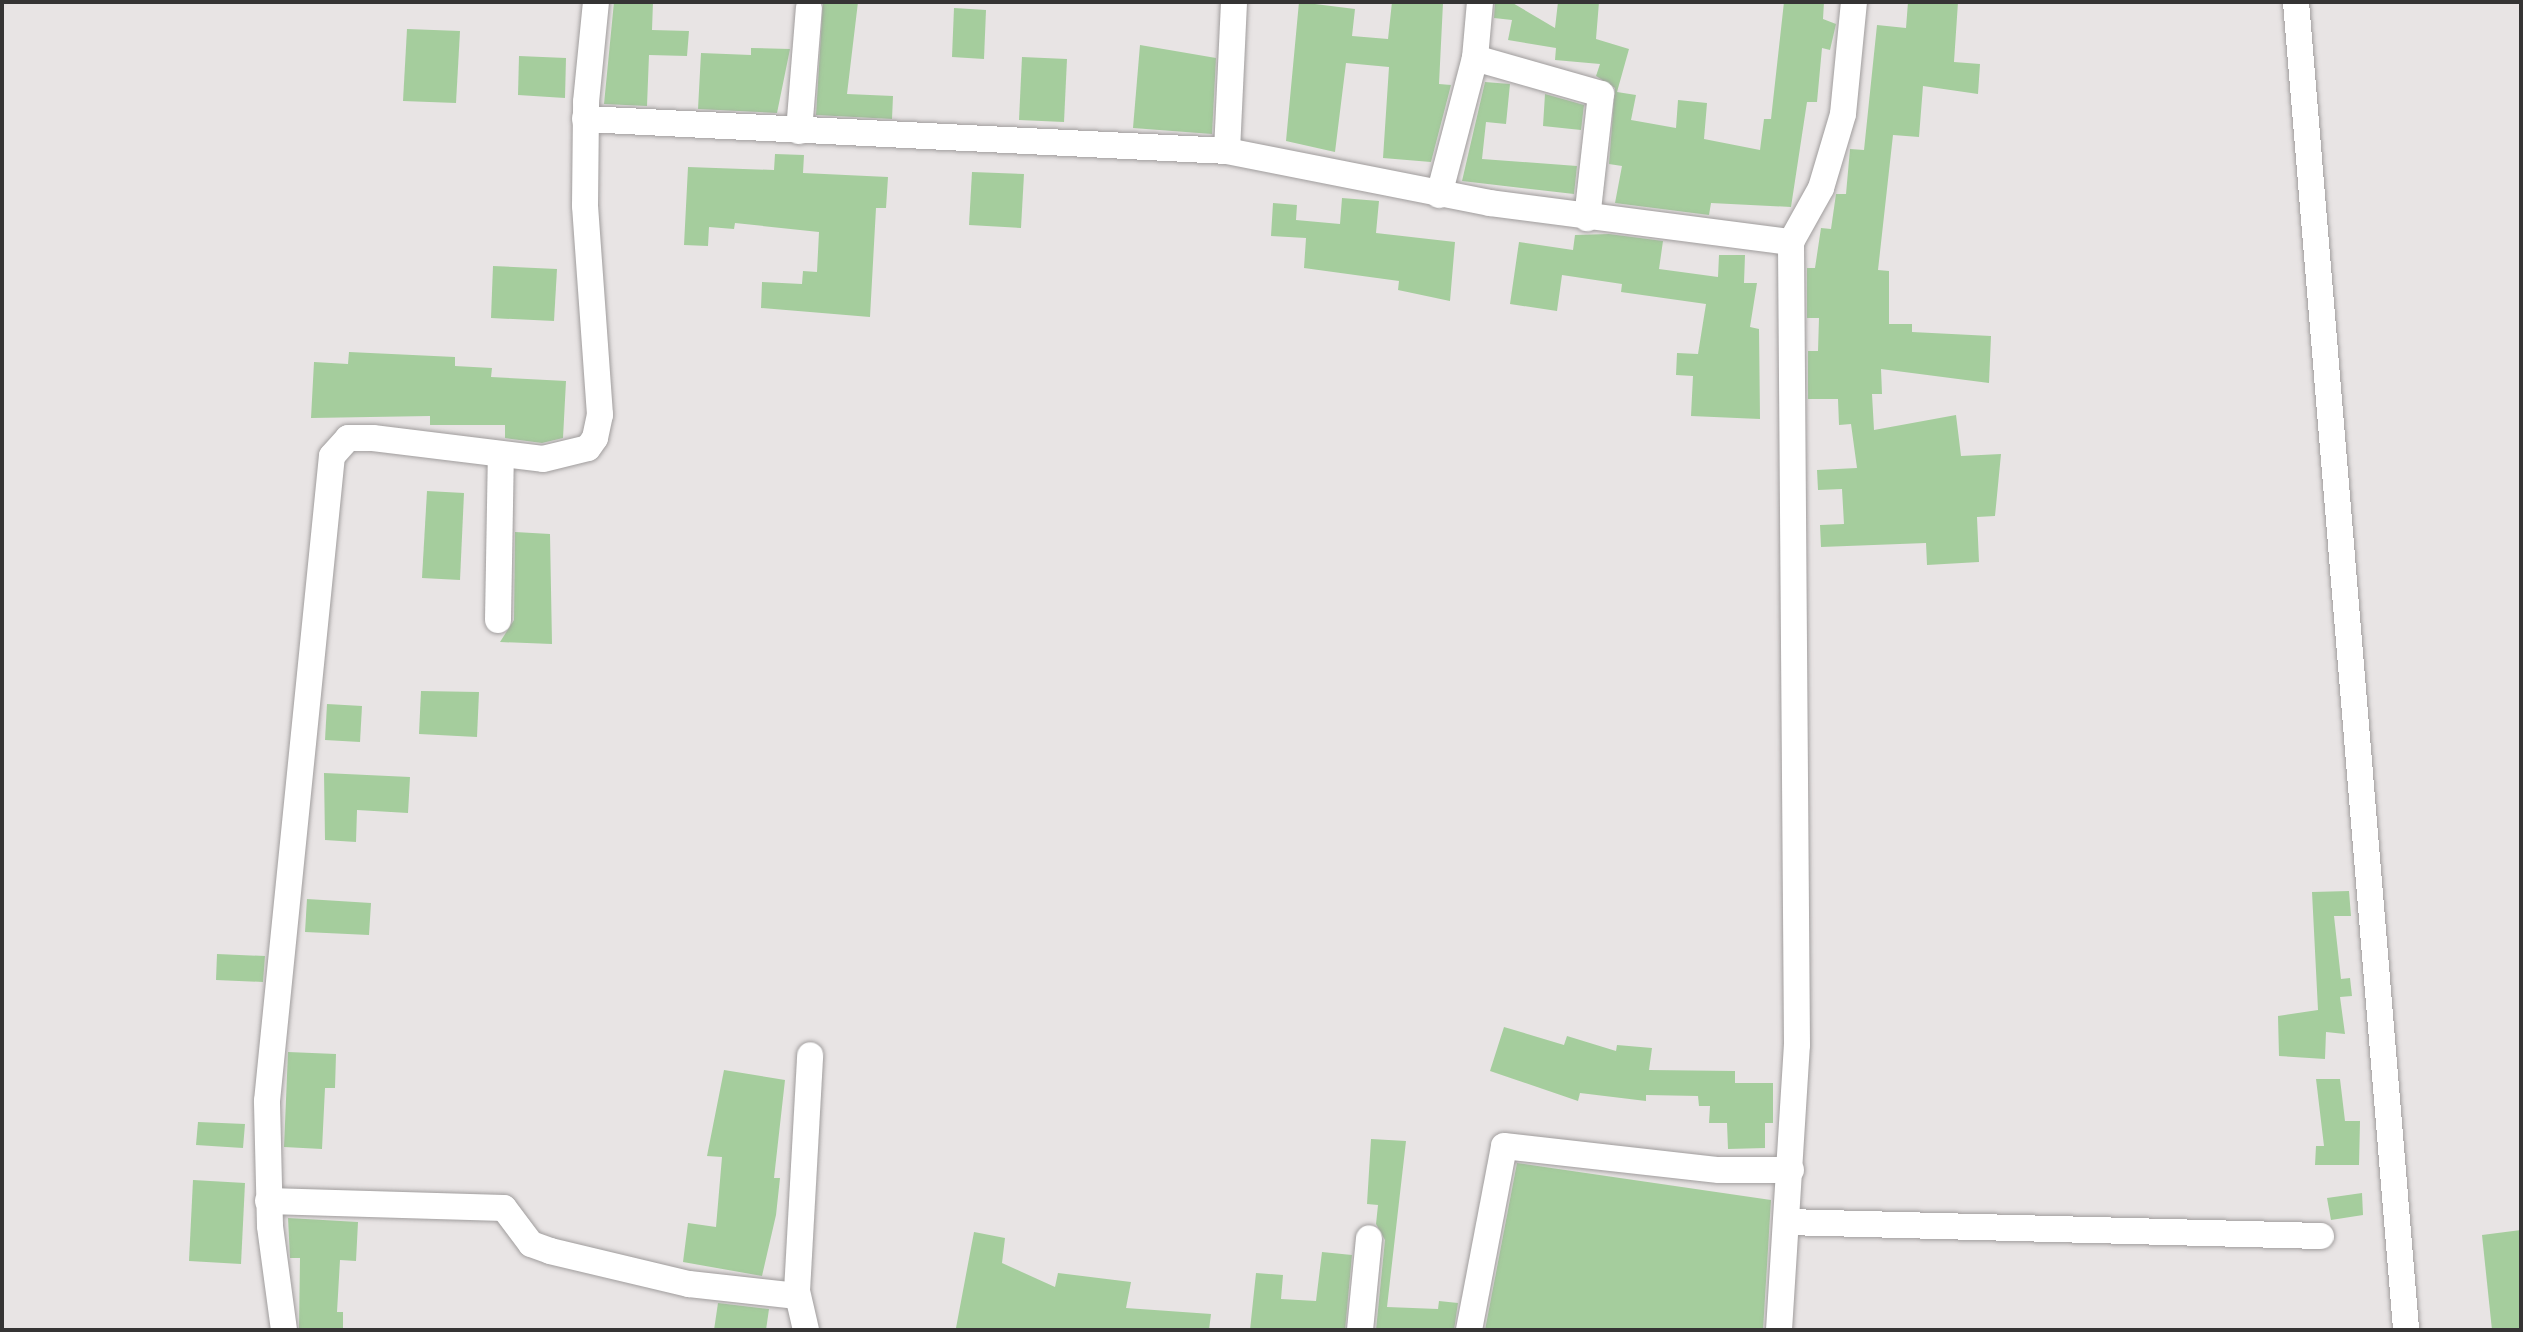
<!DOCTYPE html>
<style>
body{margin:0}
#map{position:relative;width:2523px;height:1332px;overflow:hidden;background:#e8e4e4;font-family:"Golos Text",sans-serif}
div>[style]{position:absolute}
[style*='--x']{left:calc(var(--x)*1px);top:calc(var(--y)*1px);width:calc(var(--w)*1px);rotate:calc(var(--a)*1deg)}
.building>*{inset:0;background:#a5cd9d}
.roads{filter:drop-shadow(0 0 2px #a09d9d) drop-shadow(0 0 2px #a09d9d)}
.minor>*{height:26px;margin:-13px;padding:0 13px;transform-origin:13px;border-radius:13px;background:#fff}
span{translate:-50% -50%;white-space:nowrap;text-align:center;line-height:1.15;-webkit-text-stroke:5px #f5f1f1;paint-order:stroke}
.frame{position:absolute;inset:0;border:4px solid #353434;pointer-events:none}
</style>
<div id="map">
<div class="building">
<i style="clip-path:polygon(614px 2px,653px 2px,652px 30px,689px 31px,687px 56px,649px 55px,647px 106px,604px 104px)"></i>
<i style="clip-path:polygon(823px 2px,858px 2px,847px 94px,893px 96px,892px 119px,816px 115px)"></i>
<i style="clip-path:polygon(1299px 2px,1355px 9px,1352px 36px,1388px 39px,1392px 2px,1443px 3px,1439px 84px,1451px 85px,1431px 162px,1383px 158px,1389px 67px,1346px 63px,1335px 152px,1286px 141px)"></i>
<i style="clip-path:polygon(1495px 2px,1511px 2px,1555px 28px,1558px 2px,1599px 2px,1596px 39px,1629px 49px,1617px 92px,1636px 95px,1631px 120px,1676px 128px,1678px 100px,1707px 103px,1704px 139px,1760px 150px,1764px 119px,1771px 119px,1784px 2px,1824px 2px,1823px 19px,1836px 24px,1830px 50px,1822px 48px,1817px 102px,1807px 102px,1791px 207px,1711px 203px,1709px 215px,1615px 203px,1622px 166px,1609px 164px,1615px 88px,1596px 76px,1600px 64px,1555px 60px,1556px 48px,1508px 40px,1512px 20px,1494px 18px)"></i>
<i style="clip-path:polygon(1908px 2px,1958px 2px,1954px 62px,1980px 64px,1978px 94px,1923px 86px,1919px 137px,1893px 135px,1878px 270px,1889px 271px,1889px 324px,1912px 324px,1912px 332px,1991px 336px,1989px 383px,1881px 369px,1882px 394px,1872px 394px,1874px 430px,1956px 415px,1961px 456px,2001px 454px,1995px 516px,1977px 517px,1979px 562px,1927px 565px,1926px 543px,1821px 547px,1820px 525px,1844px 524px,1842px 489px,1818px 490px,1817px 470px,1857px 468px,1851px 424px,1839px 425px,1838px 399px,1808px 399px,1808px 351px,1818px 351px,1819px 318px,1807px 318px,1807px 268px,1815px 268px,1821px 228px,1831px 229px,1836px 194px,1846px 194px,1850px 149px,1864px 150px,1877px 25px,1906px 28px)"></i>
<i style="clip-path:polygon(954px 8px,986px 10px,984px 59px,952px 57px)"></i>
<i style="clip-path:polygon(407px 29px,460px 31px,456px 103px,403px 101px)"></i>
<i style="clip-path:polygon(1140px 45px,1216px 58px,1212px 134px,1133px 128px)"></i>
<i style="clip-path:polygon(751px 48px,790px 49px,777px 113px,698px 109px,701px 53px,751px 55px)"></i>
<i style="clip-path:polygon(519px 56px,566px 58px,565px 98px,518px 95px)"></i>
<i style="clip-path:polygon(1022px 57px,1067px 59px,1064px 122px,1019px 120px)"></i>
<i style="clip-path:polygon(1485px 82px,1510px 84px,1506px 124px,1486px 122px,1482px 159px,1577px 166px,1574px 194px,1462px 181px)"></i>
<i style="clip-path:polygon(1545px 94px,1584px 105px,1581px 130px,1543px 126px)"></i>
<i style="clip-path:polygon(775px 154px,804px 155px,803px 173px,888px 177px,886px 208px,876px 208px,870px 317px,761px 308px,762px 282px,802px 284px,803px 271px,817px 272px,819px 232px,735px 223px,734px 229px,709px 227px,708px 246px,684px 245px,688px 167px,774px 170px)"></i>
<i style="clip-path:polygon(972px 172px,1024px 174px,1021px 228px,969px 225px)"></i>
<i style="clip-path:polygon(1342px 198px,1379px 201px,1376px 233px,1455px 242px,1450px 301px,1398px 290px,1399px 281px,1304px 268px,1306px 238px,1271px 236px,1273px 203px,1297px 205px,1296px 220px,1340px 224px)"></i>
<i style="clip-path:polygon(1609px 234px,1663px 241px,1659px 269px,1718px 277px,1719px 255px,1745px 255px,1744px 283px,1757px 283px,1750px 327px,1759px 329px,1760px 419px,1691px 416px,1693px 376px,1676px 375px,1677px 353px,1698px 354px,1706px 304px,1621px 292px,1622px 284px,1562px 275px,1557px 311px,1510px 304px,1519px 242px,1573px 250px,1575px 235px)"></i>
<i style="clip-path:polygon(493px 266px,557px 269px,554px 321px,491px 318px)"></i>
<i style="clip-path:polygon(349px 352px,455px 357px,455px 366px,492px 368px,491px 377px,566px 381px,563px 438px,542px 443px,505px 438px,505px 425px,430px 425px,430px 416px,311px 418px,314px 362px,348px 364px)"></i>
<i style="clip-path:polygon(427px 491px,464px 493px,460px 580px,422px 578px)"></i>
<i style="clip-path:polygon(515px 532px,550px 534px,552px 644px,500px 642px,514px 620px)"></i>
<i style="clip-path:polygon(421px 691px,479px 692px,477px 737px,419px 734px)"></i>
<i style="clip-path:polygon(327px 704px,362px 706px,360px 742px,325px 740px)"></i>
<i style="clip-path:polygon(324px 773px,410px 777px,408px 813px,357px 810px,356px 842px,325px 840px)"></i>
<i style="clip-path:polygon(2349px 891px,2351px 916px,2334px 916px,2341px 979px,2350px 978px,2352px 996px,2340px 997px,2345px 1034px,2326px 1032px,2325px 1059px,2279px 1056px,2278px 1016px,2318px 1010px,2312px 892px)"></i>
<i style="clip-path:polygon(307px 899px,371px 903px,369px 935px,305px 932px)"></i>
<i style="clip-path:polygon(217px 954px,265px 956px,263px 982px,216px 980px)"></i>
<i style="clip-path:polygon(1504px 1027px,1564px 1045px,1567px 1036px,1616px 1051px,1617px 1045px,1652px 1048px,1649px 1070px,1735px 1071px,1735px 1083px,1773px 1083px,1773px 1123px,1765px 1123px,1765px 1148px,1728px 1149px,1727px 1123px,1709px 1123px,1710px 1106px,1699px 1106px,1698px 1096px,1646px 1095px,1646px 1101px,1580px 1093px,1578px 1101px,1490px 1071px)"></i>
<i style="clip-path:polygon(288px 1052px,336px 1054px,335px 1088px,325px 1088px,322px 1149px,284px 1147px)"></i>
<i style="clip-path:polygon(724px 1070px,785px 1080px,774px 1178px,780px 1178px,776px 1215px,762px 1276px,683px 1262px,688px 1223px,716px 1227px,722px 1157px,707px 1156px)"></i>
<i style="clip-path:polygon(2316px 1079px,2340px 1079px,2345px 1121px,2360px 1121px,2359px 1165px,2315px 1165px,2316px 1146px,2324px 1146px)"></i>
<i style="clip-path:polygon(198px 1122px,245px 1124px,243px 1148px,196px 1145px)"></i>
<i style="clip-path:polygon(1371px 1139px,1406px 1141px,1387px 1307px,1438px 1309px,1439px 1301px,1458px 1303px,1454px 1330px,1376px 1330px,1385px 1240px,1376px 1224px,1378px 1205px,1367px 1204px)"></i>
<i style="clip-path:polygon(1517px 1163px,1771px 1200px,1763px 1330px,1485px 1330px)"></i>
<i style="clip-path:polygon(193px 1180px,245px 1183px,241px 1264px,189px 1261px)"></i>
<i style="clip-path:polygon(2362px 1193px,2363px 1215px,2331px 1220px,2327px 1198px)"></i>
<i style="clip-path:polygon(288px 1218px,358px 1222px,356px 1261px,340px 1260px,337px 1312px,343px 1312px,343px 1330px,299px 1330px,300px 1258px,290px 1258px)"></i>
<i style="clip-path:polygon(2521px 1230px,2521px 1330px,2492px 1330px,2482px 1235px)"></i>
<i style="clip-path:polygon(974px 1232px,1005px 1238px,1002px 1263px,1055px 1287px,1058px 1273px,1131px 1282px,1126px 1308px,1211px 1314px,1209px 1330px,956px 1328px)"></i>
<i style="clip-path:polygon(1322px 1252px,1352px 1255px,1345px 1330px,1250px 1330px,1256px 1273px,1283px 1275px,1281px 1299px,1316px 1301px)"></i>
<i style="clip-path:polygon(718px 1303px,769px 1309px,766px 1330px,714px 1330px)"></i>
</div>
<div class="roads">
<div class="minor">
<i style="--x:2296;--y:2;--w:1333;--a:85.26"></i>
<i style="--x:1475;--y:58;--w:56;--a:-84.9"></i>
<i style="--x:585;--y:119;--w:643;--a:2.85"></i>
<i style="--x:1227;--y:151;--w:268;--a:11.2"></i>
<i style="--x:1490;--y:203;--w:304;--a:7.4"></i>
<i style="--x:799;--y:131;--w:123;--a:-85.4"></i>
<i style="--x:1227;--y:151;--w:149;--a:-87.3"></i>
<i style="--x:1439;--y:195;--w:142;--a:-75.3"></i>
<i style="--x:1475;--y:58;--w:131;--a:15.9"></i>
<i style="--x:1601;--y:94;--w:125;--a:96.4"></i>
<i style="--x:498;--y:620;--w:164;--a:-89"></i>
<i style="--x:268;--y:1201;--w:236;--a:1.7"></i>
<i style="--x:504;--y:1208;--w:45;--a:53.1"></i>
<i style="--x:531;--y:1244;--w:20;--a:20"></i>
<i style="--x:550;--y:1251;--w:143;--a:13.4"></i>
<i style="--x:689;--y:1284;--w:109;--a:6.3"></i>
<i style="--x:1786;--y:1222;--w:535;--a:1.5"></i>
<i style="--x:284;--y:1330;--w:105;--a:-97.7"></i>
<i style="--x:270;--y:1226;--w:125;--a:-91.4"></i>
<i style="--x:267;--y:1101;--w:648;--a:-84.25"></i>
<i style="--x:332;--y:456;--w:24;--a:-48"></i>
<i style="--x:348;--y:438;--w:25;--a:0"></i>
<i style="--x:373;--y:438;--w:171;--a:7"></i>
<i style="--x:543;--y:459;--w:46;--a:-13.7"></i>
<i style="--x:588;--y:448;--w:12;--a:-55"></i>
<i style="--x:595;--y:438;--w:24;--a:-78"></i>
<i style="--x:600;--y:415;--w:210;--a:-94.1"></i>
<i style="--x:585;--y:206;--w:104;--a:-89.4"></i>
<i style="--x:586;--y:102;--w:100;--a:-84.3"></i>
<i style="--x:806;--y:1330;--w:40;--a:-103"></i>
<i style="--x:797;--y:1291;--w:236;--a:-86.8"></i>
<i style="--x:1360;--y:1330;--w:92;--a:-84.4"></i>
<i style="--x:1469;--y:1330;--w:187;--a:-79.2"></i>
<i style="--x:1504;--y:1146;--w:216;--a:6.4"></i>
<i style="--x:1719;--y:1170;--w:72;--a:0"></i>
<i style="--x:1779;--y:1330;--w:286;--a:-86.4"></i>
<i style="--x:1797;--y:1045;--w:803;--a:-90.43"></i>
<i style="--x:1791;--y:242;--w:62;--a:-60.9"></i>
<i style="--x:1821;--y:188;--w:77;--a:-73.4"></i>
<i style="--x:1843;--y:114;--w:113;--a:-84.4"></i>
</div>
</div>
<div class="frame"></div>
</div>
